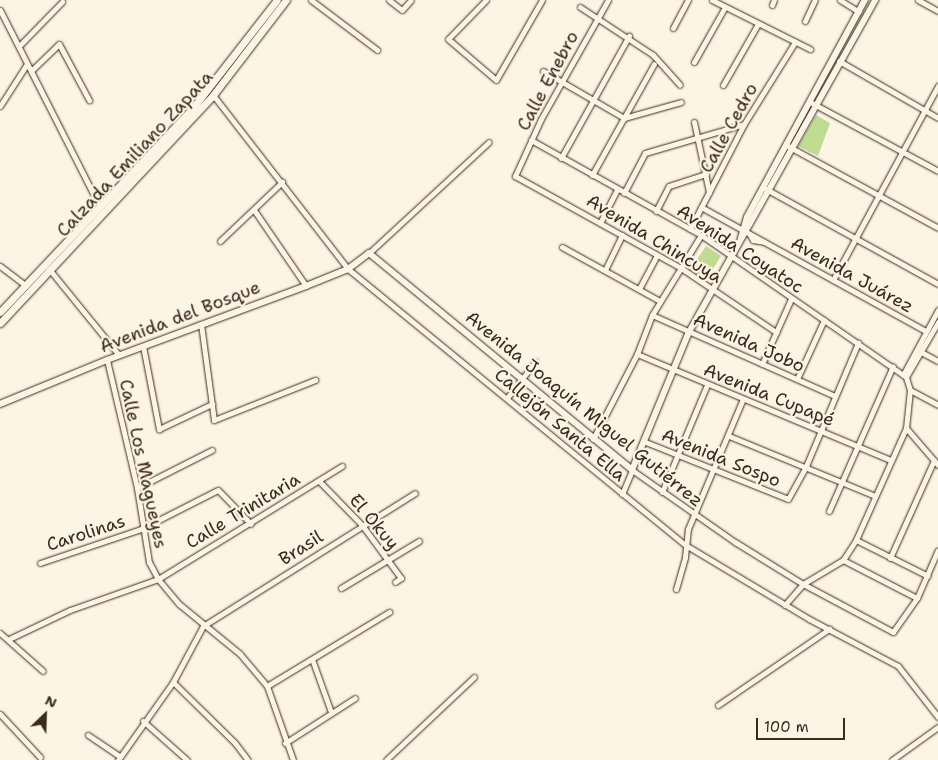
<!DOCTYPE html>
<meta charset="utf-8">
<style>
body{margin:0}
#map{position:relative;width:938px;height:760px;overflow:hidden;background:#fcf5e5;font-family:"Shantell Sans",sans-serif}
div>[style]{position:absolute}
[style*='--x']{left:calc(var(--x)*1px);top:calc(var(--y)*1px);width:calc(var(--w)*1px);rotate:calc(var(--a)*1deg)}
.green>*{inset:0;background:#c0dc93}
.roads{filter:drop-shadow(0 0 1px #3b2a1e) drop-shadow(0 0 1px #3b2a1e)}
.minor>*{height:5px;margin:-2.5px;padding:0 2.5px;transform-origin:2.5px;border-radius:2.5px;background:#fcf5e5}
.tertiary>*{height:6px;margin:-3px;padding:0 3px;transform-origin:3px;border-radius:3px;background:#fcf5e5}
.secondary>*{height:7px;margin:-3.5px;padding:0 3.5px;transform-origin:3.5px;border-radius:3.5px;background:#fcf5e5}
span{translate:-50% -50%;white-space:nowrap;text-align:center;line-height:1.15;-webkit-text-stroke:4.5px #fcf5e5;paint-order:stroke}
.street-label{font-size:18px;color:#3b2a1e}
.north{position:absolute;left:20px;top:690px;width:50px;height:50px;-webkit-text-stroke:4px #fcf5e5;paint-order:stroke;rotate:24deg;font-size:14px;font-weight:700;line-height:20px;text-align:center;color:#3b2a1e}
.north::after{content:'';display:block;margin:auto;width:18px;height:22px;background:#3b2a1e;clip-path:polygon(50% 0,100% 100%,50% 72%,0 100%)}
.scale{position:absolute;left:756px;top:718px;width:89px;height:22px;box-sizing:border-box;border:2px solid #3b2a1e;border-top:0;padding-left:6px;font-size:15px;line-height:18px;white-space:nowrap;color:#3b2a1e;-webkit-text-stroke:4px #fcf5e5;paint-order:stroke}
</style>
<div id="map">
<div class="green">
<i style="clip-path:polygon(816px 115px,830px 123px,818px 156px,798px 146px)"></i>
<i style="clip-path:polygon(706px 246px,721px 256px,706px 280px,690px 270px)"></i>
</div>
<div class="roads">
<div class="minor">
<i style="--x:311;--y:0;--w:83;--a:37.1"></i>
<i style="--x:389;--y:0;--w:16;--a:38"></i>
<i style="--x:402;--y:10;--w:13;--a:-48"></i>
<i style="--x:486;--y:0;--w:54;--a:134.3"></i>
<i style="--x:448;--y:39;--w:63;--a:40.5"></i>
<i style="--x:496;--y:80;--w:92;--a:-60.1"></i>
<i style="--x:608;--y:0;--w:137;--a:119.4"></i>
<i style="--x:541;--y:119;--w:63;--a:114.5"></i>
<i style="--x:515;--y:176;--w:190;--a:29"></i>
<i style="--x:681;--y:268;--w:115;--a:34"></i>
<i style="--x:712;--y:0;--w:110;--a:26.6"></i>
<i style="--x:840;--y:0;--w:22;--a:32"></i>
<i style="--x:918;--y:0;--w:23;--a:29"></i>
<i style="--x:772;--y:5;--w:5;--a:-68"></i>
<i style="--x:580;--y:7;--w:87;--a:33.3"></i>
<i style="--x:653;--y:55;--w:40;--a:48"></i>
<i style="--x:0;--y:10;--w:221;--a:63.1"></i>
<i style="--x:805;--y:21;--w:23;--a:-65"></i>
<i style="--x:673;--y:28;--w:32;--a:-62"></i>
<i style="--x:19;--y:46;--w:62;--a:-45.7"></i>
<i style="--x:839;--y:61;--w:114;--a:29.9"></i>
<i style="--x:694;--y:62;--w:63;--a:-60.6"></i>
<i style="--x:31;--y:71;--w:39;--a:-44"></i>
<i style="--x:59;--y:44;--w:64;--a:61.8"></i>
<i style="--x:543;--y:71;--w:94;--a:30.1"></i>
<i style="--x:624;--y:118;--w:59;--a:-15.7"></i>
<i style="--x:723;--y:85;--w:70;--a:-60.2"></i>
<i style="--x:213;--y:95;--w:220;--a:52.2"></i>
<i style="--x:348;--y:269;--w:438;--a:39.3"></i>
<i style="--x:687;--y:546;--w:142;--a:30.9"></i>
<i style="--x:809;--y:619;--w:101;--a:27.8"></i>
<i style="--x:898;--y:666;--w:65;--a:51.9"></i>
<i style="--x:810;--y:102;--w:145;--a:28.3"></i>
<i style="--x:0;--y:106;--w:50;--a:-57.3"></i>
<i style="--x:694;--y:122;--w:72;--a:77.9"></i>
<i style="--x:531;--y:140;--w:195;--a:29.2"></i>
<i style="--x:701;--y:235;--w:249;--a:34.7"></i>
<i style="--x:906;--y:377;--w:14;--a:73"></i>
<i style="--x:910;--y:390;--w:38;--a:96"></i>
<i style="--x:906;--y:428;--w:123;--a:114.1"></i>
<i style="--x:856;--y:540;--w:24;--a:123"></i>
<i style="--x:843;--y:560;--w:47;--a:149"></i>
<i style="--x:803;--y:584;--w:28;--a:131"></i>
<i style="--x:786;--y:145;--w:173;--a:28.6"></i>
<i style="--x:561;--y:158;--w:140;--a:-60.9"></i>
<i style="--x:592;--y:175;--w:127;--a:-60.8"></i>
<i style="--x:766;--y:189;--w:196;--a:28.9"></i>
<i style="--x:624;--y:193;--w:45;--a:-62.3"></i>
<i style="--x:645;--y:153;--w:103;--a:-16.3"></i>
<i style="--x:701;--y:207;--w:257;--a:28.9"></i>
<i style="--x:254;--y:210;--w:92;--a:55.6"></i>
<i style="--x:656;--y:211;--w:28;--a:-63"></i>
<i style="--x:669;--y:186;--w:39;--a:-18"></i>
<i style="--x:600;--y:223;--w:38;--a:-63"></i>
<i style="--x:690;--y:229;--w:118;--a:-62.8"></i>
<i style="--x:744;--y:124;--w:97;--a:-58.1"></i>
<i style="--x:750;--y:235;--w:6;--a:59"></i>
<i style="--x:753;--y:240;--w:11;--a:10"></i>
<i style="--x:220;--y:241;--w:86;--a:-43.6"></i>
<i style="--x:562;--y:247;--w:112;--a:28.9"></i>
<i style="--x:369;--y:253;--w:163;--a:-42.8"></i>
<i style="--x:0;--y:266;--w:31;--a:37"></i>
<i style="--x:49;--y:269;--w:111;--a:50.9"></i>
<i style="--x:605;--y:270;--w:39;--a:-64"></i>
<i style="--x:833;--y:280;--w:221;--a:-61.6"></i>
<i style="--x:639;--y:289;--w:38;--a:-62"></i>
<i style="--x:652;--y:315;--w:200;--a:23.9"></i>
<i style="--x:201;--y:324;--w:97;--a:82.3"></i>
<i style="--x:214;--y:420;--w:109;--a:-21.6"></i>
<i style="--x:143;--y:346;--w:85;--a:79.1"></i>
<i style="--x:159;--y:429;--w:59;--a:-25.3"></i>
<i style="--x:921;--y:352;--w:19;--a:28"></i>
<i style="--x:637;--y:354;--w:275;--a:22.7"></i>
<i style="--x:107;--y:360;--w:131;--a:76.8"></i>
<i style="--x:137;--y:488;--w:75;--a:80.8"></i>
<i style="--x:149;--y:562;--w:19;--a:62"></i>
<i style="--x:158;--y:579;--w:33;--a:50"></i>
<i style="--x:179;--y:604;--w:79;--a:39.3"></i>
<i style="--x:240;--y:654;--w:42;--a:49.8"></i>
<i style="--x:267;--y:686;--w:78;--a:70.6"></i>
<i style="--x:762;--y:364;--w:71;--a:-66"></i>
<i style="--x:903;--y:375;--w:74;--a:-61.7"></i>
<i style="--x:906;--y:377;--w:64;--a:-59.8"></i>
<i style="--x:797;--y:379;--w:65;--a:-65.4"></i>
<i style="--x:910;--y:390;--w:32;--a:28"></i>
<i style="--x:507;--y:398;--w:46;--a:-52.1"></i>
<i style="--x:906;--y:428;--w:49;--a:49.1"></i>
<i style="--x:729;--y:436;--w:158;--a:22.3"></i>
<i style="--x:593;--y:439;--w:96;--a:-62.6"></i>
<i style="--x:637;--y:354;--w:42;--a:-69"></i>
<i style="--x:652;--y:315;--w:94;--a:-58.5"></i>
<i style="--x:643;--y:441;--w:156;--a:21.8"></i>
<i style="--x:788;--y:499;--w:38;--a:-61"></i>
<i style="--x:806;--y:466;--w:134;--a:-67.1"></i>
<i style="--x:319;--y:481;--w:62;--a:45.7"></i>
<i style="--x:362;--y:525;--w:66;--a:53.7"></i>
<i style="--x:401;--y:578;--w:7;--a:146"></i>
<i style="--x:137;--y:488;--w:84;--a:-26.9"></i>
<i style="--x:662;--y:492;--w:116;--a:-67.2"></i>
<i style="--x:622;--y:494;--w:26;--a:-67"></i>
<i style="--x:632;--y:470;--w:126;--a:35"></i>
<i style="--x:735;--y:542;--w:80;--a:31.7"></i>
<i style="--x:803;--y:584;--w:102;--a:28.1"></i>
<i style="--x:893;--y:632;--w:42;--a:-54.8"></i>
<i style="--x:917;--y:598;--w:52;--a:-66.4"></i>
<i style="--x:829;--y:511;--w:158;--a:-66.2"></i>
<i style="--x:856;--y:540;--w:80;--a:26.6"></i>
<i style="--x:890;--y:558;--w:107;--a:-65.8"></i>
<i style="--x:843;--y:560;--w:83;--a:27.2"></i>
<i style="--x:40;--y:563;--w:107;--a:-18.6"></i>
<i style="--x:141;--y:529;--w:86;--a:-26.9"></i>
<i style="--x:218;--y:490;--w:47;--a:45.9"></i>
<i style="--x:341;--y:588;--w:91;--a:-31.1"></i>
<i style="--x:676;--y:589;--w:33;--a:-74"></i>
<i style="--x:685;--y:557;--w:28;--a:-84"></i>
<i style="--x:688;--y:529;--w:141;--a:-67.1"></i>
<i style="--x:0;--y:633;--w:57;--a:41.5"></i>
<i style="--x:9;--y:639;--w:68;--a:-25.4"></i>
<i style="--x:70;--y:610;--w:93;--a:-19.4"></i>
<i style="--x:158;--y:579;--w:216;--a:-31.6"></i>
<i style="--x:312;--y:659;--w:56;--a:70.3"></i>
<i style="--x:173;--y:682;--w:87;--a:44.5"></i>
<i style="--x:235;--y:743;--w:21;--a:53"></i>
<i style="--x:267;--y:686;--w:143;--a:-31.2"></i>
<i style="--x:718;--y:705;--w:135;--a:-34.4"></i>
<i style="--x:0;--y:714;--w:59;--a:47.1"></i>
<i style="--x:143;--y:721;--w:59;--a:41.6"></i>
<i style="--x:88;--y:735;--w:36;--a:34"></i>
<i style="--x:285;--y:743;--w:83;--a:-32.7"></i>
<i style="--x:118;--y:760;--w:95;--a:-54.8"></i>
<i style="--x:173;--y:682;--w:64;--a:-61.8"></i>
<i style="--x:203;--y:626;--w:250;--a:-32.1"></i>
<i style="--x:386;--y:760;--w:121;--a:-43.3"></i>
<i style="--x:892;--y:760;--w:57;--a:-35.7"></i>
</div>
<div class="tertiary">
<i style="--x:741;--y:238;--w:22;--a:-74"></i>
<i style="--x:747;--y:217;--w:247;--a:-61.5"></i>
<i style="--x:0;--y:404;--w:116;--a:-22.4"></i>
<i style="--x:107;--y:360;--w:212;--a:-20.4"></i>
<i style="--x:306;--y:286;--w:45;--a:-22"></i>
<i style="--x:348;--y:269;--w:26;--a:-37"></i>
<i style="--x:369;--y:253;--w:341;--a:39.5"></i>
<i style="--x:632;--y:470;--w:149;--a:-67.6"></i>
<i style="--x:689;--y:332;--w:381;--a:-60.7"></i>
</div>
<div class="secondary">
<i style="--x:0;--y:312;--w:279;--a:-46.6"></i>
<i style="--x:192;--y:109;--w:138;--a:-52.1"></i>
<i style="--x:0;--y:323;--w:312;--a:-46.9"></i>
<i style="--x:213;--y:95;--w:120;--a:-52.5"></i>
</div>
</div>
<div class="street-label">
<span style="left:548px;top:81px;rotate:-62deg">Calle Enebro</span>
<span style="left:729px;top:128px;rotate:-61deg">Calle Cedro</span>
<span style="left:135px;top:154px;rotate:-47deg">Calzada Emiliano Zapata</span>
<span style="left:654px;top:239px;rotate:31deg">Avenida Chincuya</span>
<span style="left:740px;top:249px;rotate:33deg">Avenida Coyatoc</span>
<span style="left:852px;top:275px;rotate:29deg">Avenida Juárez</span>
<span style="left:180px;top:317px;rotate:-21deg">Avenida del Bosque</span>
<span style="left:749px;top:343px;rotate:24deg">Avenida Jobo</span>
<span style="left:769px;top:395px;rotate:22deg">Avenida Cupapé</span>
<span style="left:584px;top:409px;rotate:39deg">Avenida Joaquín Miguel Gutiérrez</span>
<span style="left:560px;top:425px;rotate:40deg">Callejón Santa Ella</span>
<span style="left:721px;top:458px;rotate:22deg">Avenida Sospo</span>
<span style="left:143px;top:464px;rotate:78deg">Calle Los Magueyes</span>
<span style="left:243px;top:511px;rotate:-31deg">Calle Trinitaria</span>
<span style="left:374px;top:522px;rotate:50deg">El Okuy</span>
<span style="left:86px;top:533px;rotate:-18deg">Carolinas</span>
<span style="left:301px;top:548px;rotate:-33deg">Brasil</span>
</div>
<div class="north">N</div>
<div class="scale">100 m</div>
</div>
